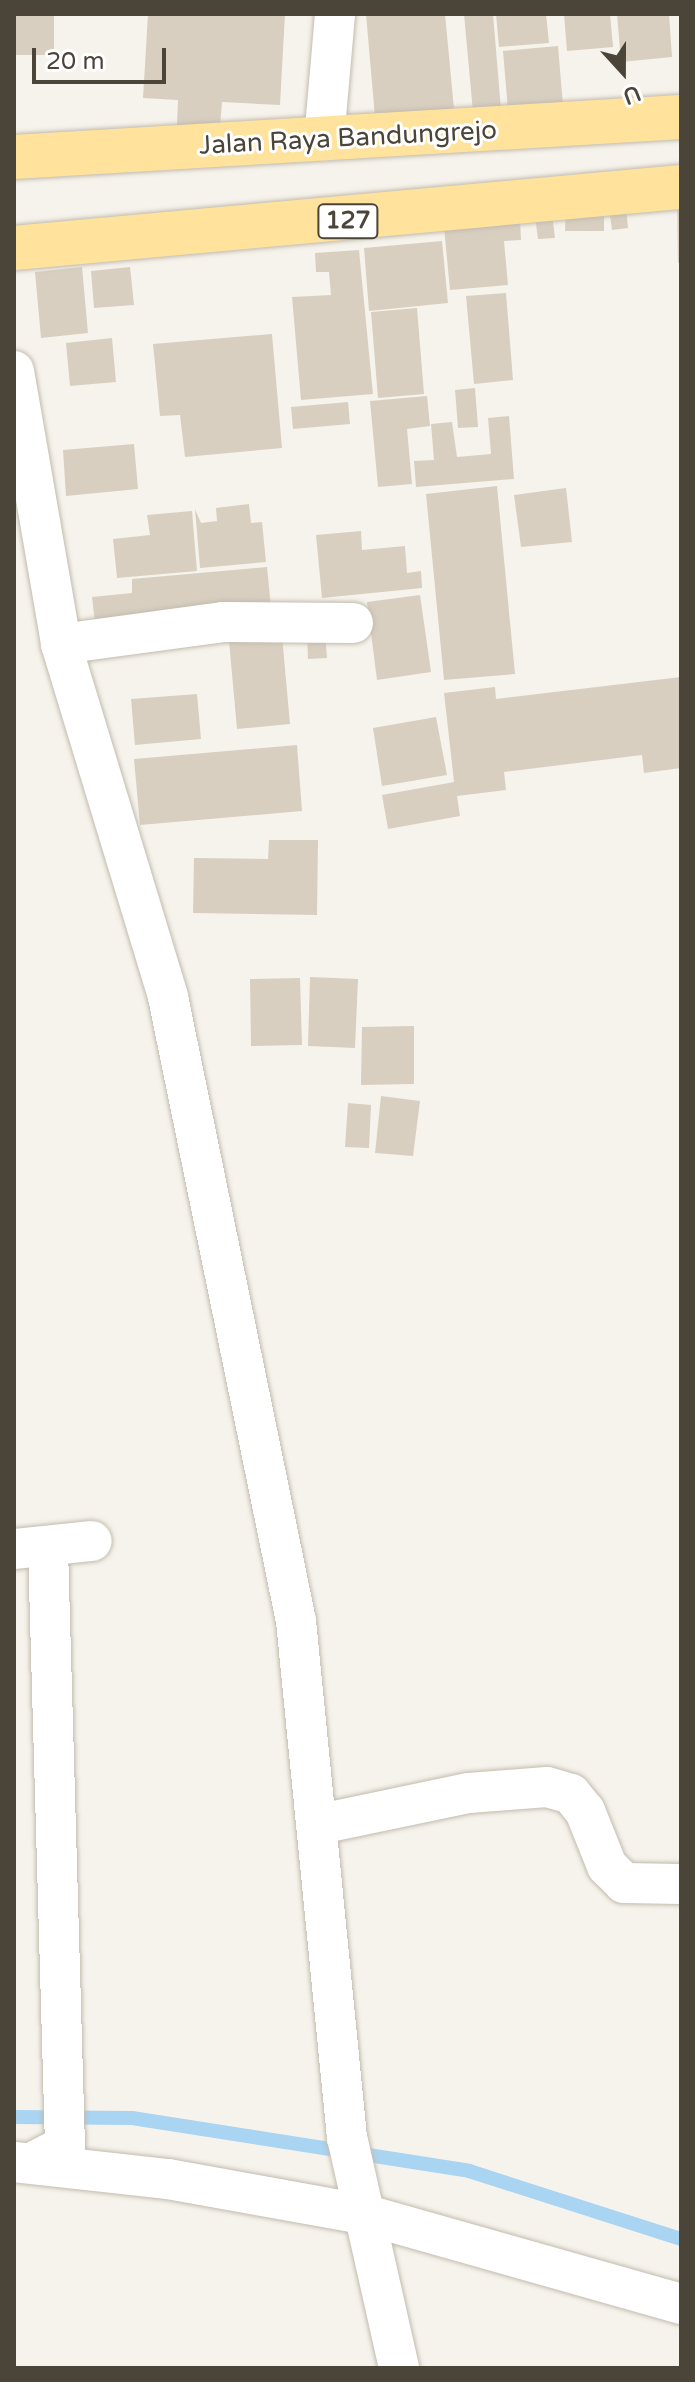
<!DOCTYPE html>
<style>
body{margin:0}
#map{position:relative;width:695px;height:2382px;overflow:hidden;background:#f6f3ec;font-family:"Varela Round",sans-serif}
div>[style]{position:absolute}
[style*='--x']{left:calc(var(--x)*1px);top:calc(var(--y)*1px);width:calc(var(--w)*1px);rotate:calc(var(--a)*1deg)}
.stream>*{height:14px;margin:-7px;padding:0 7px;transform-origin:7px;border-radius:7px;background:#a9d4f2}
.building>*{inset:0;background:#d8cfc1}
.roads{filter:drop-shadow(0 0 2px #c2bbae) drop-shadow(0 0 2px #c2bbae)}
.minor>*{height:40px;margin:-20px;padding:0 20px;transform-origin:20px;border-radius:20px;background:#fff}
.primary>*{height:44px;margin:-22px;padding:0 22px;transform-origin:22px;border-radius:22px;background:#ffe39c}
span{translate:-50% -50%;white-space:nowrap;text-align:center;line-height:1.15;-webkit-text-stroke:6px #fff;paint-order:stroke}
.shield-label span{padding:2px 6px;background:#fff;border:2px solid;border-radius:6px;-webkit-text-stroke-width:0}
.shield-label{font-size:24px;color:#4b4439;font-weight:700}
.street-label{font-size:26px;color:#4b4439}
.frame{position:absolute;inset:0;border:16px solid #4b4439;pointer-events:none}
.north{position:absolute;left:583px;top:32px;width:80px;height:80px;-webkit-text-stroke:6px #fff;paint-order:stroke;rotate:159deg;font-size:22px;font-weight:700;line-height:32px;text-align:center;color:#4b4439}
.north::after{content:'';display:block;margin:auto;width:28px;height:36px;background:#4b4439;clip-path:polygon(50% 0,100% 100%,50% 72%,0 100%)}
.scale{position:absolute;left:32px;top:48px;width:134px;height:36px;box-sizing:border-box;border:4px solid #4b4439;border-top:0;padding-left:10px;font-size:24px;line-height:28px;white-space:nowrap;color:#4b4439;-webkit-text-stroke:6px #fff;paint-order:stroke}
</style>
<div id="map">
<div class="stream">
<i style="--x:14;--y:2117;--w:118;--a:0.5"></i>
<i style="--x:132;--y:2118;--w:341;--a:8.9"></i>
<i style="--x:469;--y:2171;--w:223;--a:17.8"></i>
</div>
<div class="building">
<i style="clip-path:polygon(15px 14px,54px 14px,54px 55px,15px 55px)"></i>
<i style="clip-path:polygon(148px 14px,285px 14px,280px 105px,222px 102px,220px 127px,177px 125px,178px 100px,143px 98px)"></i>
<i style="clip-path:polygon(366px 14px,445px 14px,454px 109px,375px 117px)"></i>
<i style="clip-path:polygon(464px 14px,493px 14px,501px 110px,473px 112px)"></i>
<i style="clip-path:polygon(496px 14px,546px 14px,549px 43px,499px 47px)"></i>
<i style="clip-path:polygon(564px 14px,610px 14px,613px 47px,567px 51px)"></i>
<i style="clip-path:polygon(617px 14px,669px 14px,672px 57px,621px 62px)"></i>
<i style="clip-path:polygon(558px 46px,564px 117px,509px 122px,503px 51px)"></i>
<i style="clip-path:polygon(677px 202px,681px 202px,681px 263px,678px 263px)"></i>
<i style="clip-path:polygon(626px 206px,628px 228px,612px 230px,609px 208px)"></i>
<i style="clip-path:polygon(566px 207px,604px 208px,604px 231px,565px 231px)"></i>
<i style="clip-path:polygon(552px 214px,555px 238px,538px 239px,535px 216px)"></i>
<i style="clip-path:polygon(520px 220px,521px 240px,504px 241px,508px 285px,450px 290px,444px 227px)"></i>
<i style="clip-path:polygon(442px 241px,448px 303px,369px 311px,364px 248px)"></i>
<i style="clip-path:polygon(359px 250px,373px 394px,301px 400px,292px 297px,331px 295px,329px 272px,316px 272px,315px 253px)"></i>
<i style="clip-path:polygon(82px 267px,88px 333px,41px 338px,35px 272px)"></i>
<i style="clip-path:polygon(130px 267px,134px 305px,94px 308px,91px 271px)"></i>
<i style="clip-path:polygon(506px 293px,513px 380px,474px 384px,466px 296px)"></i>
<i style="clip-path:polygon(417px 308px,424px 394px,378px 398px,371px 312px)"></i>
<i style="clip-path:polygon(272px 334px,282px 448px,185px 457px,180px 415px,160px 416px,153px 344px)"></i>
<i style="clip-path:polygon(112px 338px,116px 382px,70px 386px,66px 343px)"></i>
<i style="clip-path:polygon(475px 388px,478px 427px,458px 428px,455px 390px)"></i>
<i style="clip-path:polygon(427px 396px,430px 426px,407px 429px,412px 484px,378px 487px,370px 401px)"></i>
<i style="clip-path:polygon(348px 402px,350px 424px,293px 429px,291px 407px)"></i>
<i style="clip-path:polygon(509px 416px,514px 479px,416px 487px,414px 461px,434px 460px,431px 424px,452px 422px,457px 457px,491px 454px,488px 418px)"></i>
<i style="clip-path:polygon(134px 444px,138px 489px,66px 496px,63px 450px)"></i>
<i style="clip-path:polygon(497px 486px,515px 674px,444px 680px,426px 494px)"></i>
<i style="clip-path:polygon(566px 488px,572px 542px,521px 547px,514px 495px)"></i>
<i style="clip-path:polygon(249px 504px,251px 523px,262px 522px,266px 562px,200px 568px,195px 509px,201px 523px,217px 521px,216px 508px)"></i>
<i style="clip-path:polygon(192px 511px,197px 571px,117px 578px,113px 539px,150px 535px,147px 515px)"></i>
<i style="clip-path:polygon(361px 531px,362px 550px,405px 546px,407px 573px,421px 571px,422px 588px,322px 598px,316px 535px)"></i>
<i style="clip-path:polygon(267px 567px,271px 607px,95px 623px,92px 597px,132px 593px,132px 579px)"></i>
<i style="clip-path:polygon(420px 595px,431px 672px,377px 680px,367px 602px)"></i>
<i style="clip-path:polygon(325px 632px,327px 658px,308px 659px,307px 634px)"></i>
<i style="clip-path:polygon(282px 636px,290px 724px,237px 729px,229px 641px)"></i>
<i style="clip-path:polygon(681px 677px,681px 768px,644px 773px,642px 755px,504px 772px,506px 790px,457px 796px,460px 816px,388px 829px,382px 795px,454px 782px,444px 693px,495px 687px,496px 699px)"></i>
<i style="clip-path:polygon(197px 694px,201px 739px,135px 745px,131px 699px)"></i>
<i style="clip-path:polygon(436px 717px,447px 775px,382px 786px,373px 728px)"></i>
<i style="clip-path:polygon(297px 745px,302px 811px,140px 825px,134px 759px)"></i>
<i style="clip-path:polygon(269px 840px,318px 840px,317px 915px,193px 913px,194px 858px,268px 859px)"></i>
<i style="clip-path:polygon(310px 977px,358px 979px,355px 1048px,308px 1046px)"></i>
<i style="clip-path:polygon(300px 978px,302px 1045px,251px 1046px,250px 979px)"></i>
<i style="clip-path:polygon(414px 1026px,414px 1084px,361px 1085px,362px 1027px)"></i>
<i style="clip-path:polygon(381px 1096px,420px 1101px,413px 1156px,375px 1153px)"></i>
<i style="clip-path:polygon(348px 1103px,371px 1105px,369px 1148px,345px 1147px)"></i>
</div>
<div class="roads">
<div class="minor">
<i style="--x:324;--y:140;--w:126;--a:-85"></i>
<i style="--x:14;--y:371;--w:277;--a:80.2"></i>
<i style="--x:61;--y:644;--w:369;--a:73.1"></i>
<i style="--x:168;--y:997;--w:637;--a:78.41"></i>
<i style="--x:296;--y:1621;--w:519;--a:84.36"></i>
<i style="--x:347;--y:2137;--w:237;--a:77.3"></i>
<i style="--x:61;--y:644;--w:163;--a:-7.7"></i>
<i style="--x:223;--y:622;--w:130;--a:0.4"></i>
<i style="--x:14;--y:1549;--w:78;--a:-5.9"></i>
<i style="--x:320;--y:1824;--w:152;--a:-11.8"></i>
<i style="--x:469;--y:1793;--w:78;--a:-4.4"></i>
<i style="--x:547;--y:1787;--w:25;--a:16"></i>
<i style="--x:571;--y:1794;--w:22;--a:51"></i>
<i style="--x:585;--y:1811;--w:59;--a:68.2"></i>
<i style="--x:607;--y:1866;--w:24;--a:45"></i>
<i style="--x:624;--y:1883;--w:57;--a:1"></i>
<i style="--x:14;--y:2162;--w:155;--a:6.3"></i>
<i style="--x:168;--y:2179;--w:198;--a:10.2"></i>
<i style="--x:363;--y:2214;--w:330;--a:15.8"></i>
<i style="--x:33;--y:2162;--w:36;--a:-27"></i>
<i style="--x:65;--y:2146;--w:598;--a:-91.63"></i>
</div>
<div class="primary">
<i style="--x:14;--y:157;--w:668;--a:-3.43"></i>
<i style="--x:14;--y:248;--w:670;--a:-5.23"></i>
</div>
</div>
<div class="shield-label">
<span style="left:348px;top:221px">127</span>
</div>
<div class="street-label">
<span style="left:348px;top:138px;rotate:-3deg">Jalan Raya Bandungrejo</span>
</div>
<div class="frame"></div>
<div class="north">U</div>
<div class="scale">20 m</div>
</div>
